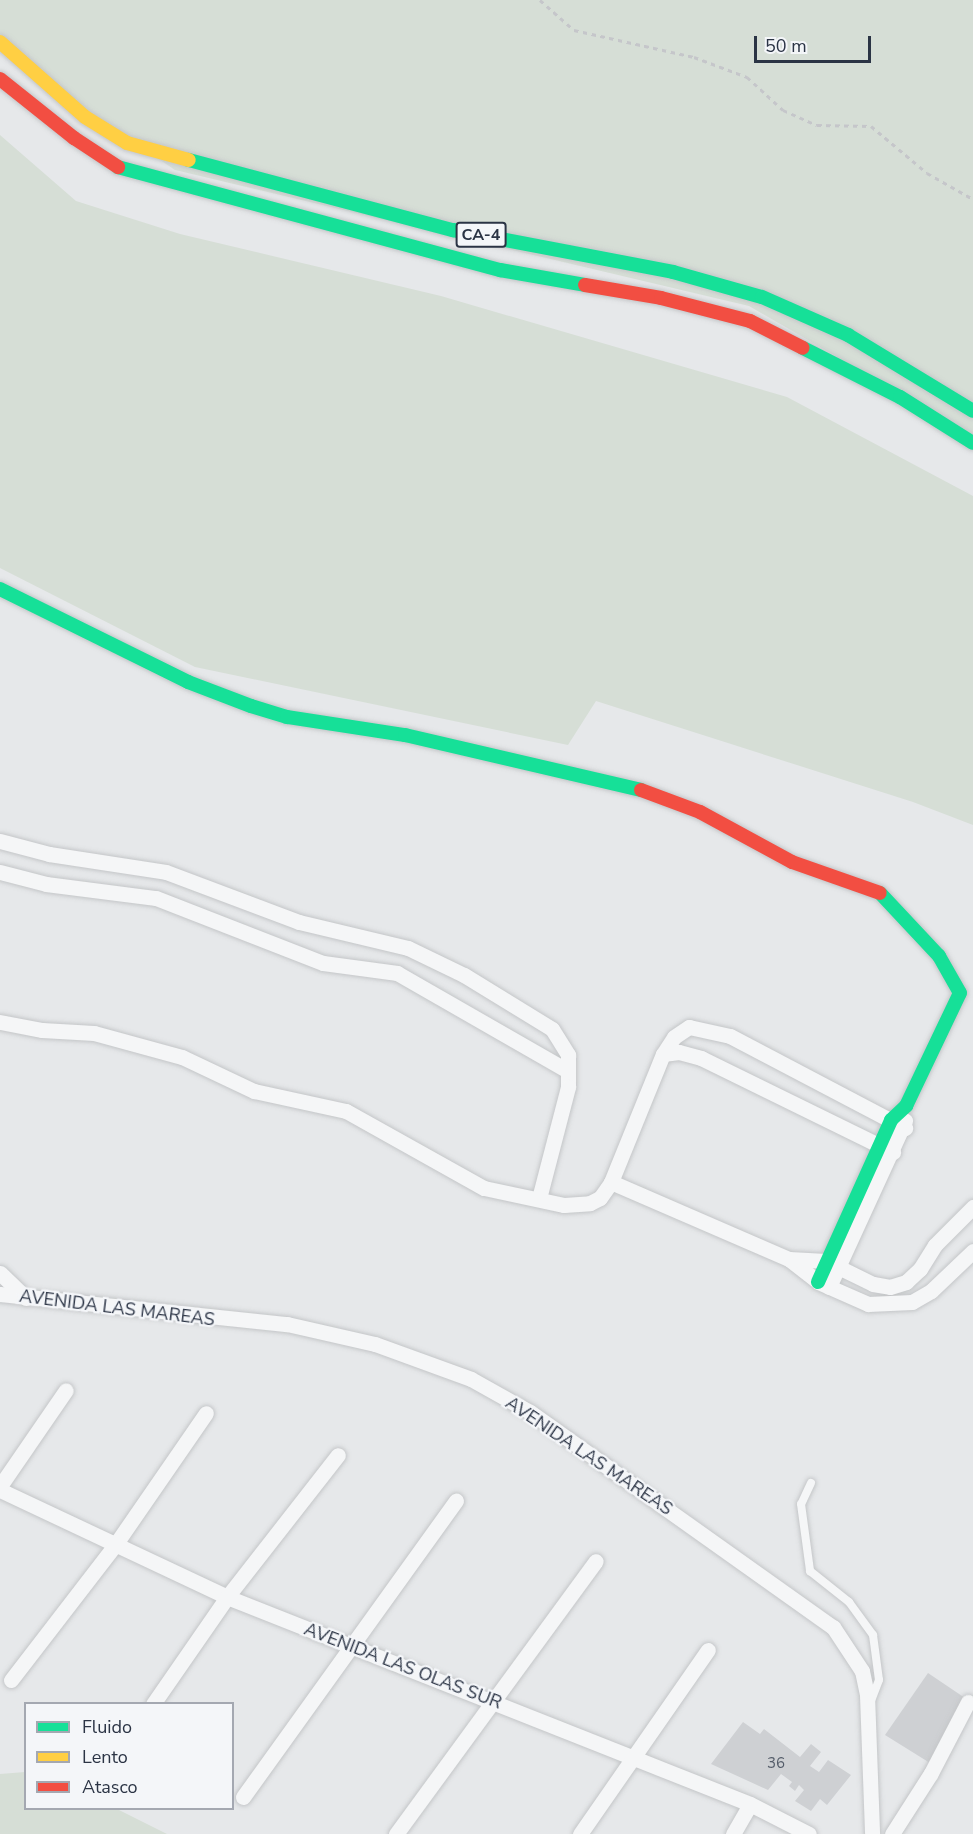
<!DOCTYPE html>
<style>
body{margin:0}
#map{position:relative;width:973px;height:1834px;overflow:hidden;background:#e6e8ea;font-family:"Nunito Sans",sans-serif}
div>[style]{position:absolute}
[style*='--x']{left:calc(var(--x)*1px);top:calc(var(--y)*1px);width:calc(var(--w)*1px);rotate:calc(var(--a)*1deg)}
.green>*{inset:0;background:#d6ded6}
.building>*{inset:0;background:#ced0d3}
.path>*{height:3px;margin-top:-1.5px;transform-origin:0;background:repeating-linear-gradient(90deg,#c5c6ca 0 4.5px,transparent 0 9px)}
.roads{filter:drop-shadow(0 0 2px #c4c6c8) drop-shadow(0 0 2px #c4c6c8)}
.lane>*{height:8px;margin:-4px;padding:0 4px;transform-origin:4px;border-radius:4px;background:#f5f6f7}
.street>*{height:15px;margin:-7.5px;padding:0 7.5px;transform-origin:7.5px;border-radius:7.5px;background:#f5f6f7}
.fast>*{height:14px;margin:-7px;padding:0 7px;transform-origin:7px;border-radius:7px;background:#16e098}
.slow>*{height:14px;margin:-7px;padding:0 7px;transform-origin:7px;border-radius:7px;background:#ffcf43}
.jam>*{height:14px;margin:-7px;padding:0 7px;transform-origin:7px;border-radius:7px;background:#f24e42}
span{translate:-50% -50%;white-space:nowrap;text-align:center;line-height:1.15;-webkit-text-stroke:4.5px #f4f6f9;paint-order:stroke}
.number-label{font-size:15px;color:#545c69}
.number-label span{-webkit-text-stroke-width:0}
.shield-label span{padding:2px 4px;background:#f4f6f9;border:2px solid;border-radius:4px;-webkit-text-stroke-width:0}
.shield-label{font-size:16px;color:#2b3445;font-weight:700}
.street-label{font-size:18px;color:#2b3445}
.legend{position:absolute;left:24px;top:1702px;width:210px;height:108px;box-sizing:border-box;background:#f4f6f9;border:2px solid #a4a8b1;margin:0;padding:8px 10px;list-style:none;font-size:18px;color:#2b3445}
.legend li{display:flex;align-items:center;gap:12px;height:30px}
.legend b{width:30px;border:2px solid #a4a8b1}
.scale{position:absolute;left:754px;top:36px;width:117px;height:27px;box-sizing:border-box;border:3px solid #2b3445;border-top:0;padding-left:8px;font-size:18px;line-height:21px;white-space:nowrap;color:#2b3445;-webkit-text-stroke:4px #f4f6f9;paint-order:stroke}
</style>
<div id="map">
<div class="green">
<i style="clip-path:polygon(0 0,973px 0,973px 435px,749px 306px,175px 170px,0 51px)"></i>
<i style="clip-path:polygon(0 135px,76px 201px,180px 234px,441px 296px,787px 397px,973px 496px,973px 825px,913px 802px,596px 701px,568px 745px,195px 667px,0 568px)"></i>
<i style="clip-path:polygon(25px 1772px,26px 1808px,117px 1809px,167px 1834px,0 1834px,0 1774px)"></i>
</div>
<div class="building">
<i style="clip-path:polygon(928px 1673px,965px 1698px,930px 1763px,885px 1735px)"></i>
<i style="clip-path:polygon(743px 1722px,760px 1734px,764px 1729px,800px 1757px,811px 1744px,821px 1752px,810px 1766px,819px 1772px,828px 1760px,851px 1775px,827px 1805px,820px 1799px,811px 1811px,795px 1801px,804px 1790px,799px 1785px,795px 1791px,789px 1786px,792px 1782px,781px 1774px,768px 1790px,711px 1764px)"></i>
</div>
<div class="path">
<i style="--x:540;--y:0;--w:45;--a:41.4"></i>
<i style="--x:574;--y:30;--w:123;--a:12.7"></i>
<i style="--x:694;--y:57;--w:57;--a:20.7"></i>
<i style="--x:747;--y:77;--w:49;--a:42.5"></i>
<i style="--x:783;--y:110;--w:37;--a:24"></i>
<i style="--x:817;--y:125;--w:54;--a:1.1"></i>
<i style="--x:871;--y:126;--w:73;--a:40"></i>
<i style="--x:927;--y:173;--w:53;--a:29.5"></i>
</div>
<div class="roads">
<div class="lane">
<i style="--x:811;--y:1483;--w:23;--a:115"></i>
<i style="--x:801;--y:1504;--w:68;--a:82.3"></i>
<i style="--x:810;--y:1571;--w:50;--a:38.5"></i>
<i style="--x:849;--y:1602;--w:41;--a:54"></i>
<i style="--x:873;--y:1635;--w:45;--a:82.4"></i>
<i style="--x:879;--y:1680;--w:22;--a:111"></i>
</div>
<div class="street">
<i style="--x:0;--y:841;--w:51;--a:14.9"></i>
<i style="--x:49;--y:854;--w:118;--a:8.7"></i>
<i style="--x:166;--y:872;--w:142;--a:20.6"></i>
<i style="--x:299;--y:922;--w:112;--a:13.4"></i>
<i style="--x:408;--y:948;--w:62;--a:25.7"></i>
<i style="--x:464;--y:975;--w:103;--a:31.5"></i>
<i style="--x:552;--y:1029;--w:31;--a:58"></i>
<i style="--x:568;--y:1055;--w:32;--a:90"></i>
<i style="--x:568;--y:1087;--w:115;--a:104.6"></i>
<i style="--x:0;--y:872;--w:48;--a:14.6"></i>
<i style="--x:46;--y:884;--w:111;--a:7.3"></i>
<i style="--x:156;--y:898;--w:179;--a:21.3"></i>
<i style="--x:323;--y:963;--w:75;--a:7.7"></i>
<i style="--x:397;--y:973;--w:197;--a:29.8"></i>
<i style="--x:0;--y:1022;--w:43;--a:10.8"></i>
<i style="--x:42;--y:1030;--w:52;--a:3.3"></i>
<i style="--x:94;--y:1033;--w:91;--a:15.3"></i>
<i style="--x:182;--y:1057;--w:80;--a:25.3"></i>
<i style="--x:254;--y:1091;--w:94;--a:12.3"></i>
<i style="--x:346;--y:1111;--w:158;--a:29.2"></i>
<i style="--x:484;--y:1188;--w:82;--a:12"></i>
<i style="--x:564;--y:1205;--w:26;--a:-4"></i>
<i style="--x:590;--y:1203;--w:11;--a:-27"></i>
<i style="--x:600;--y:1198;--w:19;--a:-55"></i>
<i style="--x:611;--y:1182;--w:138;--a:-67.9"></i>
<i style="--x:663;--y:1054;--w:20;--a:-57"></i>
<i style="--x:674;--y:1037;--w:18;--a:-34"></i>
<i style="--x:689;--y:1027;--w:42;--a:12.4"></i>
<i style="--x:730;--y:1036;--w:198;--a:27.7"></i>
<i style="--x:663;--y:1054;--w:16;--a:-7"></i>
<i style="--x:679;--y:1052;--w:23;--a:15"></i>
<i style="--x:701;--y:1058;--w:214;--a:26.1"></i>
<i style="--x:611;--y:1182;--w:194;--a:23.4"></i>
<i style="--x:789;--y:1259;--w:37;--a:38"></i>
<i style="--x:818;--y:1282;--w:55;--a:23.7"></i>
<i style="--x:868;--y:1304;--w:44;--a:-2.6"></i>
<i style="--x:912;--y:1302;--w:22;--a:-30"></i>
<i style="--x:931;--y:1291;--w:58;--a:-43.6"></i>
<i style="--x:789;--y:1259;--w:37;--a:3"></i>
<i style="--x:826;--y:1261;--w:52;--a:26.1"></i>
<i style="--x:873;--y:1284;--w:17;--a:10"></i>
<i style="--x:890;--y:1287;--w:17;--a:-17"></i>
<i style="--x:906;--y:1282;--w:19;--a:-43"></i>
<i style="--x:920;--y:1269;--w:28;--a:-58"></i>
<i style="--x:935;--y:1245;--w:54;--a:-45"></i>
<i style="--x:0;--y:1273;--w:36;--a:44"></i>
<i style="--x:829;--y:1287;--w:183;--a:-65.4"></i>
<i style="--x:0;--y:1294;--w:289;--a:6"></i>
<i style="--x:287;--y:1324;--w:90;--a:12.8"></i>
<i style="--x:375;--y:1344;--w:102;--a:20"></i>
<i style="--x:471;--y:1379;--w:68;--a:29.2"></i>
<i style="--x:530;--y:1412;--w:372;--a:35.4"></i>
<i style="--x:833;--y:1627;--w:53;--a:56.6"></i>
<i style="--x:862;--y:1671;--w:25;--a:78"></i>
<i style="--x:867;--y:1695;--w:139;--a:87.9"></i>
<i style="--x:0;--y:1486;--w:116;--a:-55.5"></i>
<i style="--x:0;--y:1490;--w:251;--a:25.2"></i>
<i style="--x:227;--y:1597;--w:562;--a:21.59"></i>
<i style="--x:750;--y:1804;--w:66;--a:27"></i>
<i style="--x:11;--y:1680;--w:170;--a:-52.4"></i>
<i style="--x:115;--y:1545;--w:160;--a:-55.4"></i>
<i style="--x:153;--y:1704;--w:130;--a:-55.3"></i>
<i style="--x:227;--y:1597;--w:180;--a:-52"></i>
<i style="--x:243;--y:1797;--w:365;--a:-54.3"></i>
<i style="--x:396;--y:1834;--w:338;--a:-53.8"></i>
<i style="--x:580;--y:1834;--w:224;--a:-55.2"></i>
<i style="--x:733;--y:1834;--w:34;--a:-60"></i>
<i style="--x:892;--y:1834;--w:72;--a:-57.4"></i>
<i style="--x:931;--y:1773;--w:80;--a:-62.5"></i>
</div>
<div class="fast">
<i style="--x:189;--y:160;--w:273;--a:14.9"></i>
<i style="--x:453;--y:230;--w:224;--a:10.8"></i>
<i style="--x:673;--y:272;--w:92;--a:15.7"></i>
<i style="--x:762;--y:297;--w:94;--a:23.8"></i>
<i style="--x:848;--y:335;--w:146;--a:31.3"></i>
<i style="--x:118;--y:167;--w:396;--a:15.1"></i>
<i style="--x:500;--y:270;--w:86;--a:10"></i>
<i style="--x:803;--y:348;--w:109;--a:26.8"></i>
<i style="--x:900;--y:397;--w:86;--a:32.2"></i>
<i style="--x:0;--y:589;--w:210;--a:26.3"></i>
<i style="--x:188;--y:682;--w:67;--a:20.9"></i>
<i style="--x:251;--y:706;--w:38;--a:17"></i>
<i style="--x:287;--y:717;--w:119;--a:8.7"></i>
<i style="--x:405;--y:735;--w:242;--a:13.1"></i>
<i style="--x:818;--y:1282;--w:178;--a:-65.7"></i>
<i style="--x:891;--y:1120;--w:21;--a:-43"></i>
<i style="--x:906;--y:1106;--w:125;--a:-64.5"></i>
<i style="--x:960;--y:993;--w:43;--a:-119.6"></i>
<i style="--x:939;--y:956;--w:86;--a:-133.1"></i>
</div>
<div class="slow">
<i style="--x:0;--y:42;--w:113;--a:41.4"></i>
<i style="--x:85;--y:117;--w:49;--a:31.8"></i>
<i style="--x:127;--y:143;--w:64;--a:15.3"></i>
</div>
<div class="jam">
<i style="--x:0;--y:79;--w:95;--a:38.6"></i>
<i style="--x:74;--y:138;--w:53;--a:33.4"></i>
<i style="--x:585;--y:285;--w:77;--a:9.7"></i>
<i style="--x:661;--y:298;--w:92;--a:14.5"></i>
<i style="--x:750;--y:321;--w:59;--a:27"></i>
<i style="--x:641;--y:790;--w:63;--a:20.4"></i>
<i style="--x:700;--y:812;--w:105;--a:28.5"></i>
<i style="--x:792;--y:862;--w:93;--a:19.4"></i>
</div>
</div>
<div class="number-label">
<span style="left:776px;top:1764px">36</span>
</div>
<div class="shield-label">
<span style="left:481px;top:235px">CA-4</span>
</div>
<div class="street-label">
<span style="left:117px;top:1308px;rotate:7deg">AVENIDA LAS MAREAS</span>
<span style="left:589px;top:1456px;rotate:34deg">AVENIDA LAS MAREAS</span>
<span style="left:403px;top:1666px;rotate:21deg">AVENIDA LAS OLAS SUR</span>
</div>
<ul class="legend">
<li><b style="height:8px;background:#16e098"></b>Fluido</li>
<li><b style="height:8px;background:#ffcf43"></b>Lento</li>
<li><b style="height:8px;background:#f24e42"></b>Atasco</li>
</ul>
<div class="scale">50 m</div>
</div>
